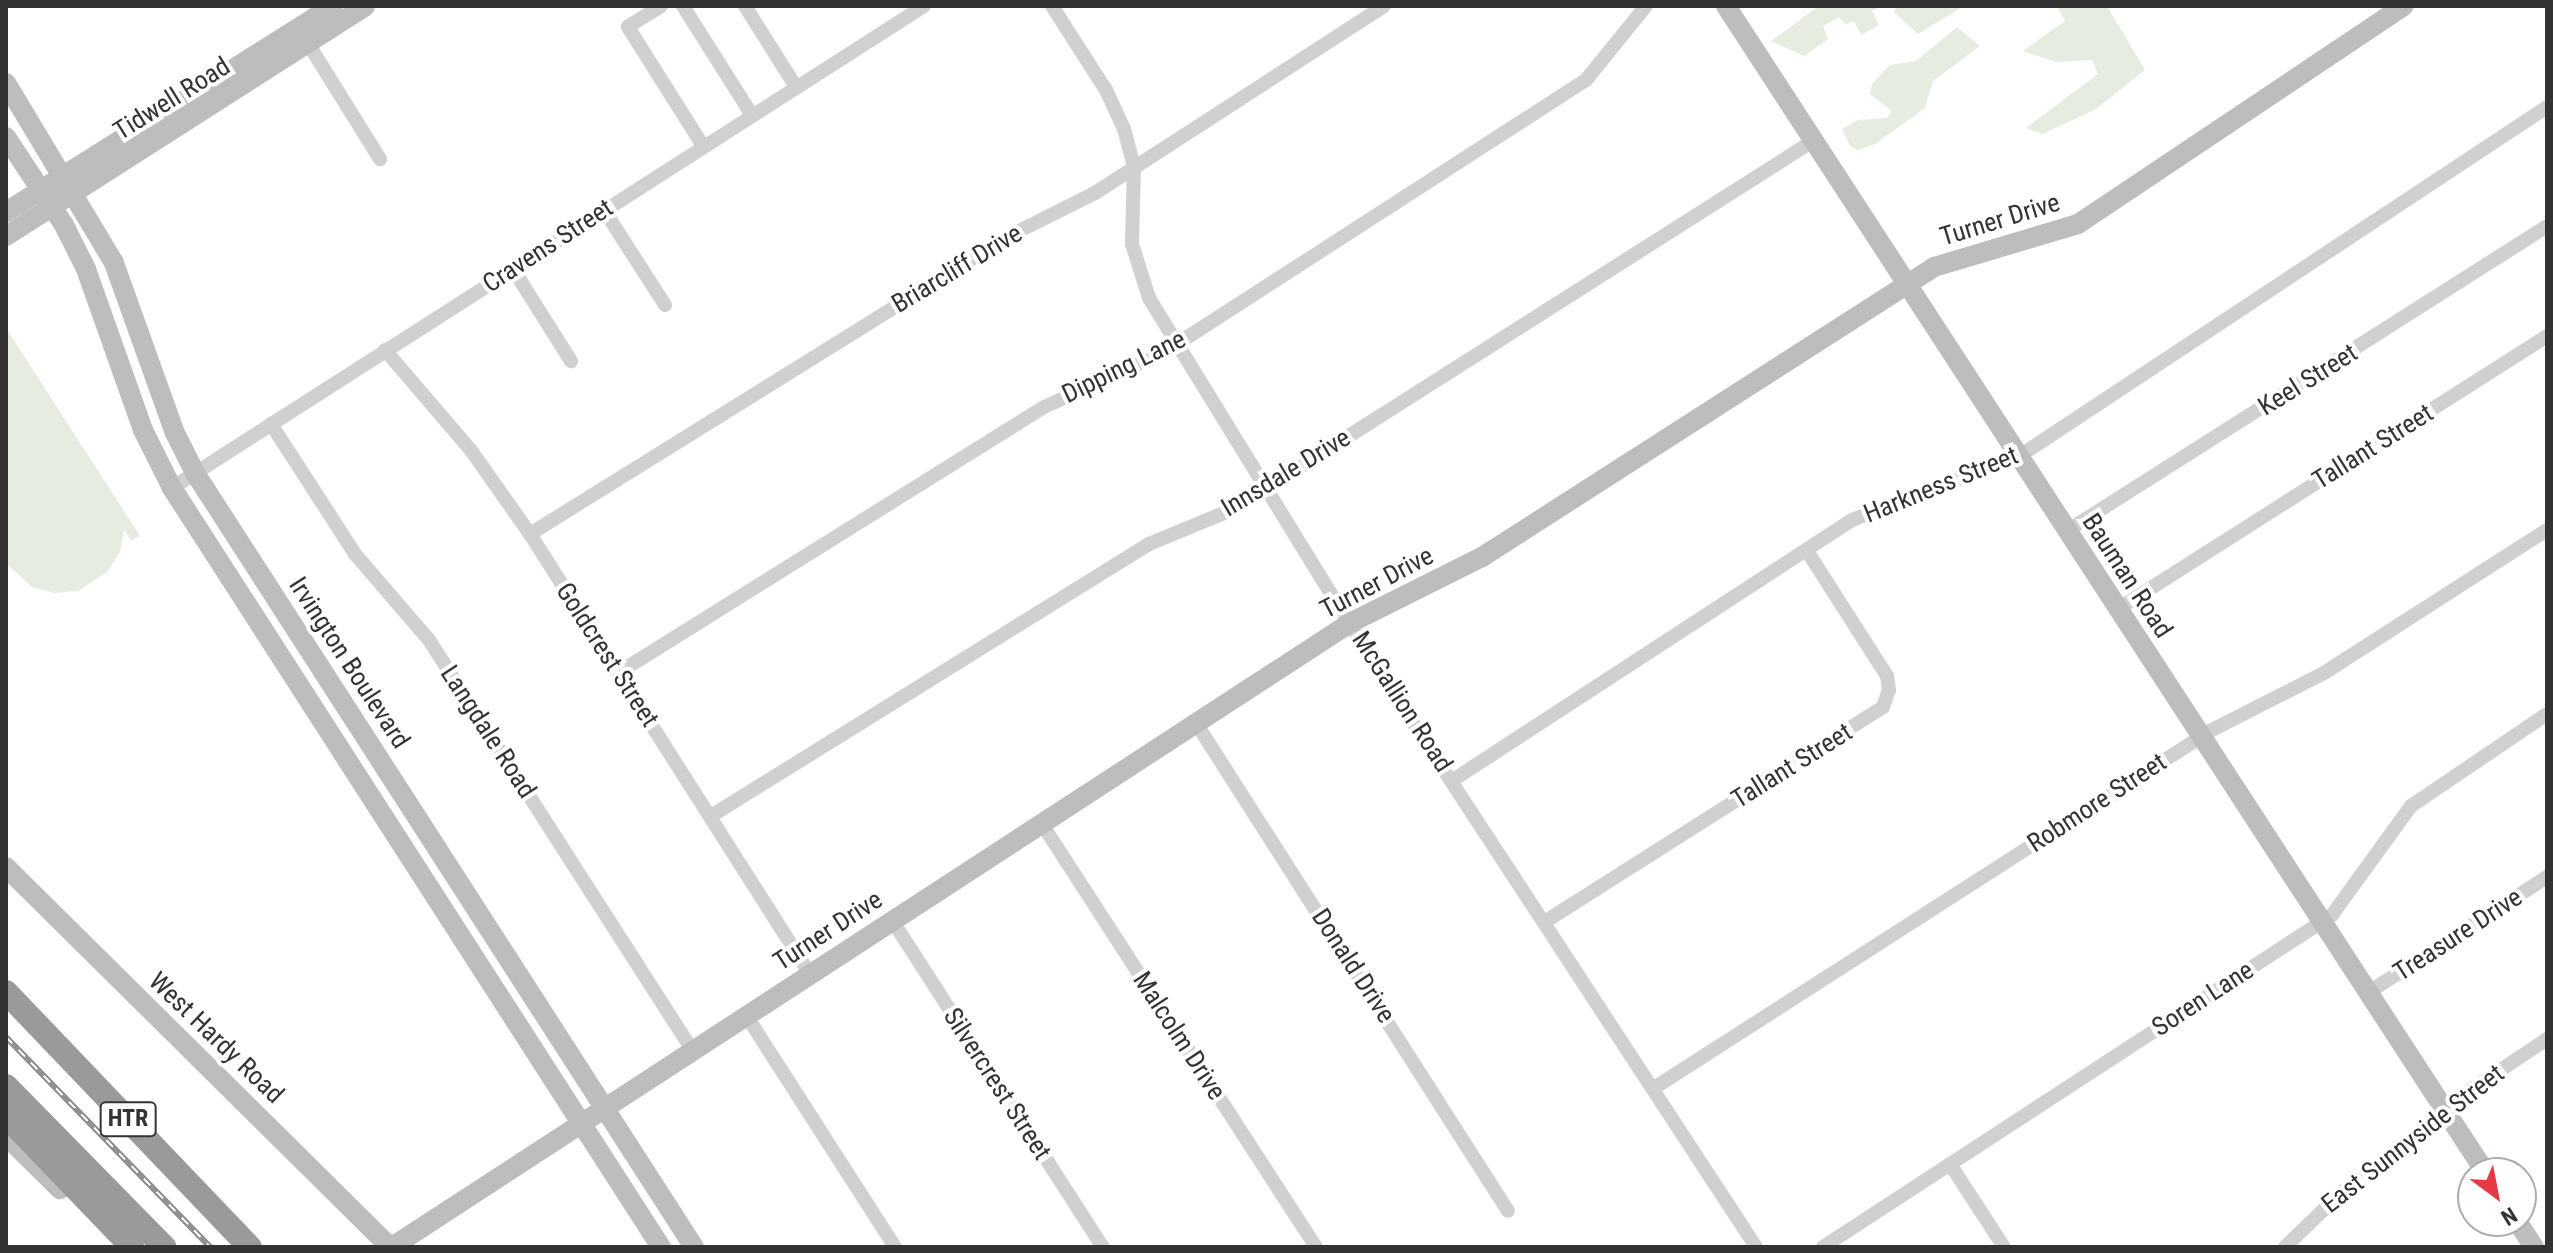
<!DOCTYPE html>
<style>
body{margin:0}
#map{position:relative;width:2553px;height:1253px;overflow:hidden;background:#fff;font-family:"Roboto Condensed",sans-serif}
div>[style]{position:absolute}
[style*='--x']{left:calc(var(--x)*1px);top:calc(var(--y)*1px);width:calc(var(--w)*1px);rotate:calc(var(--a)*1deg)}
.green>*{inset:0;background:#e6ecdf}
.street>*{height:14px;margin:-7px;padding:0 7px;transform-origin:7px;border-radius:7px;background:#d0d0d0}
.secondary>*{height:20px;margin:-10px;padding:0 10px;transform-origin:10px;border-radius:10px;background:#bdbdbd}
.highway>*{height:24px;margin:-12px;padding:0 12px;transform-origin:12px;border-radius:12px;background:#9a9a9a}
.rail>*{height:6px;margin-top:-3px;transform-origin:0;background:repeating-linear-gradient(90deg,#fff 0 9px,#888 0 18px);box-sizing:border-box;border-block:2px solid #888}
span{translate:-50% -50%;white-space:nowrap;text-align:center;line-height:1.15;-webkit-text-stroke:8px #fff;paint-order:stroke}
.shield-label span{padding:2px 6px;background:#fff;border:2px solid;border-radius:6px;-webkit-text-stroke-width:0}
.shield-label{font-size:24px;color:#333;font-weight:700}
.street-label{font-size:26px;color:#333}
.frame{position:absolute;inset:0;border:8px solid #333;pointer-events:none}
.north{position:absolute;left:2457px;top:1157px;width:80px;height:80px;box-sizing:border-box;background:#fff;border:2px solid #adadad;border-radius:50%;rotate:148deg;font-size:22px;font-weight:700;line-height:32px;text-align:center;color:#333}
.north::after{content:'';display:block;margin:auto;width:28px;height:36px;background:#e63946;clip-path:polygon(50% 0,100% 100%,50% 72%,0 100%)}
</style>
<div id="map">
<div class="green">
<i style="clip-path:polygon(1819px 6px,1881px 6px,1872px 11px,1879px 25px,1861px 35px,1854px 21px,1845px 24px,1839px 17px,1823px 26px,1828px 39px,1804px 56px,1771px 41px)"></i>
<i style="clip-path:polygon(1897px 6px,1964px 6px,1918px 34px,1894px 12px)"></i>
<i style="clip-path:polygon(2057px 6px,2107px 6px,2145px 70px,2096px 109px,2043px 134px,2026px 128px,2098px 74px,2092px 60px,2056px 62px,2023px 51px,2065px 21px)"></i>
<i style="clip-path:polygon(1957px 27px,1980px 46px,1933px 81px,1925px 108px,1875px 144px,1858px 150px,1850px 146px,1842px 129px,1858px 120px,1887px 118px,1892px 111px,1870px 94px,1872px 84px,1890px 65px,1916px 61px)"></i>
<i style="clip-path:polygon(6px 328px,140px 536px,131px 541px,124px 530px,120px 552px,107px 572px,78px 591px,55px 593px,32px 587px,6px 563px)"></i>
</div>
<div class="street">
<i style="--x:661;--y:6;--w:39;--a:148"></i>
<i style="--x:628;--y:27;--w:141;--a:57.8"></i>
<i style="--x:683;--y:6;--w:129;--a:57.7"></i>
<i style="--x:745;--y:6;--w:96;--a:57.8"></i>
<i style="--x:1052;--y:6;--w:100;--a:57.3"></i>
<i style="--x:1106;--y:90;--w:43;--a:65.2"></i>
<i style="--x:1124;--y:129;--w:38;--a:75"></i>
<i style="--x:1134;--y:166;--w:78;--a:91.5"></i>
<i style="--x:1132;--y:244;--w:57;--a:72.5"></i>
<i style="--x:1149;--y:298;--w:435;--a:58.4"></i>
<i style="--x:1377;--y:668;--w:692;--a:56.79"></i>
<i style="--x:304;--y:37;--w:144;--a:58.1"></i>
<i style="--x:604;--y:210;--w:113;--a:57.3"></i>
<i style="--x:513;--y:269;--w:109;--a:57.8"></i>
<i style="--x:385;--y:350;--w:130;--a:49.4"></i>
<i style="--x:470;--y:449;--w:104;--a:54.8"></i>
<i style="--x:530;--y:534;--w:522;--a:57.53"></i>
<i style="--x:271;--y:424;--w:155;--a:57.1"></i>
<i style="--x:355;--y:554;--w:113;--a:49.3"></i>
<i style="--x:429;--y:640;--w:486;--a:57.3"></i>
<i style="--x:172;--y:488;--w:893;--a:-32.66"></i>
<i style="--x:2067;--y:531;--w:569;--a:-32.43"></i>
<i style="--x:530;--y:534;--w:564;--a:-31.89"></i>
<i style="--x:1009;--y:236;--w:96;--a:-26.6"></i>
<i style="--x:1095;--y:193;--w:344;--a:-32.9"></i>
<i style="--x:2118;--y:609;--w:508;--a:-32.47"></i>
<i style="--x:618;--y:673;--w:502;--a:-31.98"></i>
<i style="--x:1044;--y:407;--w:131;--a:-24.4"></i>
<i style="--x:1163;--y:353;--w:503;--a:-32.84"></i>
<i style="--x:1586;--y:80;--w:95;--a:-51"></i>
<i style="--x:1196;--y:723;--w:579;--a:57.41"></i>
<i style="--x:1453;--y:780;--w:476;--a:-33.1"></i>
<i style="--x:1852;--y:520;--w:178;--a:-20.8"></i>
<i style="--x:2018;--y:457;--w:634;--a:-33.49"></i>
<i style="--x:711;--y:816;--w:516;--a:-31.84"></i>
<i style="--x:1149;--y:544;--w:89;--a:-22.5"></i>
<i style="--x:1231;--y:510;--w:55;--a:-31.7"></i>
<i style="--x:1278;--y:481;--w:634;--a:-32.44"></i>
<i style="--x:1042;--y:824;--w:504;--a:57.07"></i>
<i style="--x:892;--y:920;--w:389;--a:57.2"></i>
<i style="--x:1546;--y:921;--w:399;--a:-32.4"></i>
<i style="--x:1883;--y:707;--w:18;--a:-71"></i>
<i style="--x:1889;--y:690;--w:14;--a:-98"></i>
<i style="--x:1887;--y:676;--w:148;--a:-122.6"></i>
<i style="--x:2369;--y:992;--w:212;--a:-32.9"></i>
<i style="--x:746;--y:1015;--w:276;--a:57.3"></i>
<i style="--x:1654;--y:1088;--w:661;--a:-32.7"></i>
<i style="--x:2210;--y:731;--w:128;--a:-27"></i>
<i style="--x:2324;--y:673;--w:265;--a:-32.7"></i>
<i style="--x:1950;--y:1164;--w:99;--a:57"></i>
<i style="--x:1823;--y:1247;--w:608;--a:-33.11"></i>
<i style="--x:2332;--y:915;--w:135;--a:-54.1"></i>
<i style="--x:2411;--y:806;--w:164;--a:-34.1"></i>
<i style="--x:2285;--y:1247;--w:81;--a:-44"></i>
<i style="--x:2343;--y:1191;--w:116;--a:-34.5"></i>
<i style="--x:2439;--y:1125;--w:28;--a:-58"></i>
<i style="--x:2454;--y:1101;--w:112;--a:-33.7"></i>
</div>
<div class="secondary">
<i style="--x:1726;--y:6;--w:1393;--a:56.93"></i>
<i style="--x:6;--y:83;--w:210;--a:59"></i>
<i style="--x:114;--y:263;--w:181;--a:70.3"></i>
<i style="--x:175;--y:433;--w:45;--a:63.4"></i>
<i style="--x:195;--y:473;--w:921;--a:57.19"></i>
<i style="--x:6;--y:137;--w:105;--a:56.6"></i>
<i style="--x:64;--y:225;--w:49;--a:63.4"></i>
<i style="--x:86;--y:269;--w:171;--a:70.5"></i>
<i style="--x:143;--y:430;--w:65;--a:63.4"></i>
<i style="--x:172;--y:488;--w:903;--a:57.21"></i>
<i style="--x:6;--y:212;--w:386;--a:-32.2"></i>
<i style="--x:6;--y:236;--w:426;--a:-32.6"></i>
<i style="--x:6;--y:867;--w:540;--a:44.7"></i>
<i style="--x:6;--y:1136;--w:76;--a:44.5"></i>
<i style="--x:2517;--y:1221;--w:31;--a:57"></i>
<i style="--x:392;--y:1247;--w:1143;--a:-33.08"></i>
<i style="--x:1350;--y:623;--w:148;--a:-26.6"></i>
<i style="--x:1482;--y:557;--w:537;--a:-32.68"></i>
<i style="--x:1934;--y:267;--w:150;--a:-16.6"></i>
<i style="--x:2078;--y:224;--w:392;--a:-33.8"></i>
</div>
<div class="highway">
<i style="--x:6;--y:992;--w:353;--a:46.3"></i>
<i style="--x:6;--y:1086;--w:226;--a:45.5"></i>
<i style="--x:6;--y:1116;--w:182;--a:46.1"></i>
</div>
<div class="rail">
<i style="--x:6;--y:1037;--w:293;--a:45.8"></i>
</div>
<div class="shield-label">
<span style="left:128px;top:1119px">HTR</span>
</div>
<div class="street-label">
<span style="left:172px;top:99px;rotate:-32deg">Tidwell Road</span>
<span style="left:2000px;top:220px;rotate:-17deg">Turner Drive</span>
<span style="left:548px;top:246px;rotate:-33deg">Cravens Street</span>
<span style="left:957px;top:269px;rotate:-31deg">Briarcliff Drive</span>
<span style="left:1124px;top:367px;rotate:-26deg">Dipping Lane</span>
<span style="left:2308px;top:380px;rotate:-32deg">Keel Street</span>
<span style="left:2373px;top:447px;rotate:-32deg">Tallant Street</span>
<span style="left:1286px;top:473px;rotate:-31deg">Innsdale Drive</span>
<span style="left:1941px;top:485px;rotate:-22deg">Harkness Street</span>
<span style="left:2127px;top:576px;rotate:57deg">Bauman Road</span>
<span style="left:1377px;top:583px;rotate:-28deg">Turner Drive</span>
<span style="left:607px;top:655px;rotate:57deg">Goldcrest Street</span>
<span style="left:349px;top:663px;rotate:57deg">Irvington Boulevard</span>
<span style="left:1402px;top:702px;rotate:57deg">McGallion Road</span>
<span style="left:488px;top:732px;rotate:57deg">Langdale Road</span>
<span style="left:1792px;top:766px;rotate:-32deg">Tallant Street</span>
<span style="left:2097px;top:803px;rotate:-33deg">Robmore Street</span>
<span style="left:828px;top:931px;rotate:-33deg">Turner Drive</span>
<span style="left:2458px;top:935px;rotate:-33deg">Treasure Drive</span>
<span style="left:1353px;top:966px;rotate:57deg">Donald Drive</span>
<span style="left:2203px;top:999px;rotate:-33deg">Soren Lane</span>
<span style="left:1179px;top:1036px;rotate:57deg">Malcolm Drive</span>
<span style="left:216px;top:1038px;rotate:44deg">West Hardy Road</span>
<span style="left:997px;top:1084px;rotate:57deg">Silvercrest Street</span>
<span style="left:2413px;top:1139px;rotate:-38deg">East Sunnyside Street</span>
</div>
<div class="frame"></div>
<div class="north">N</div>
</div>
